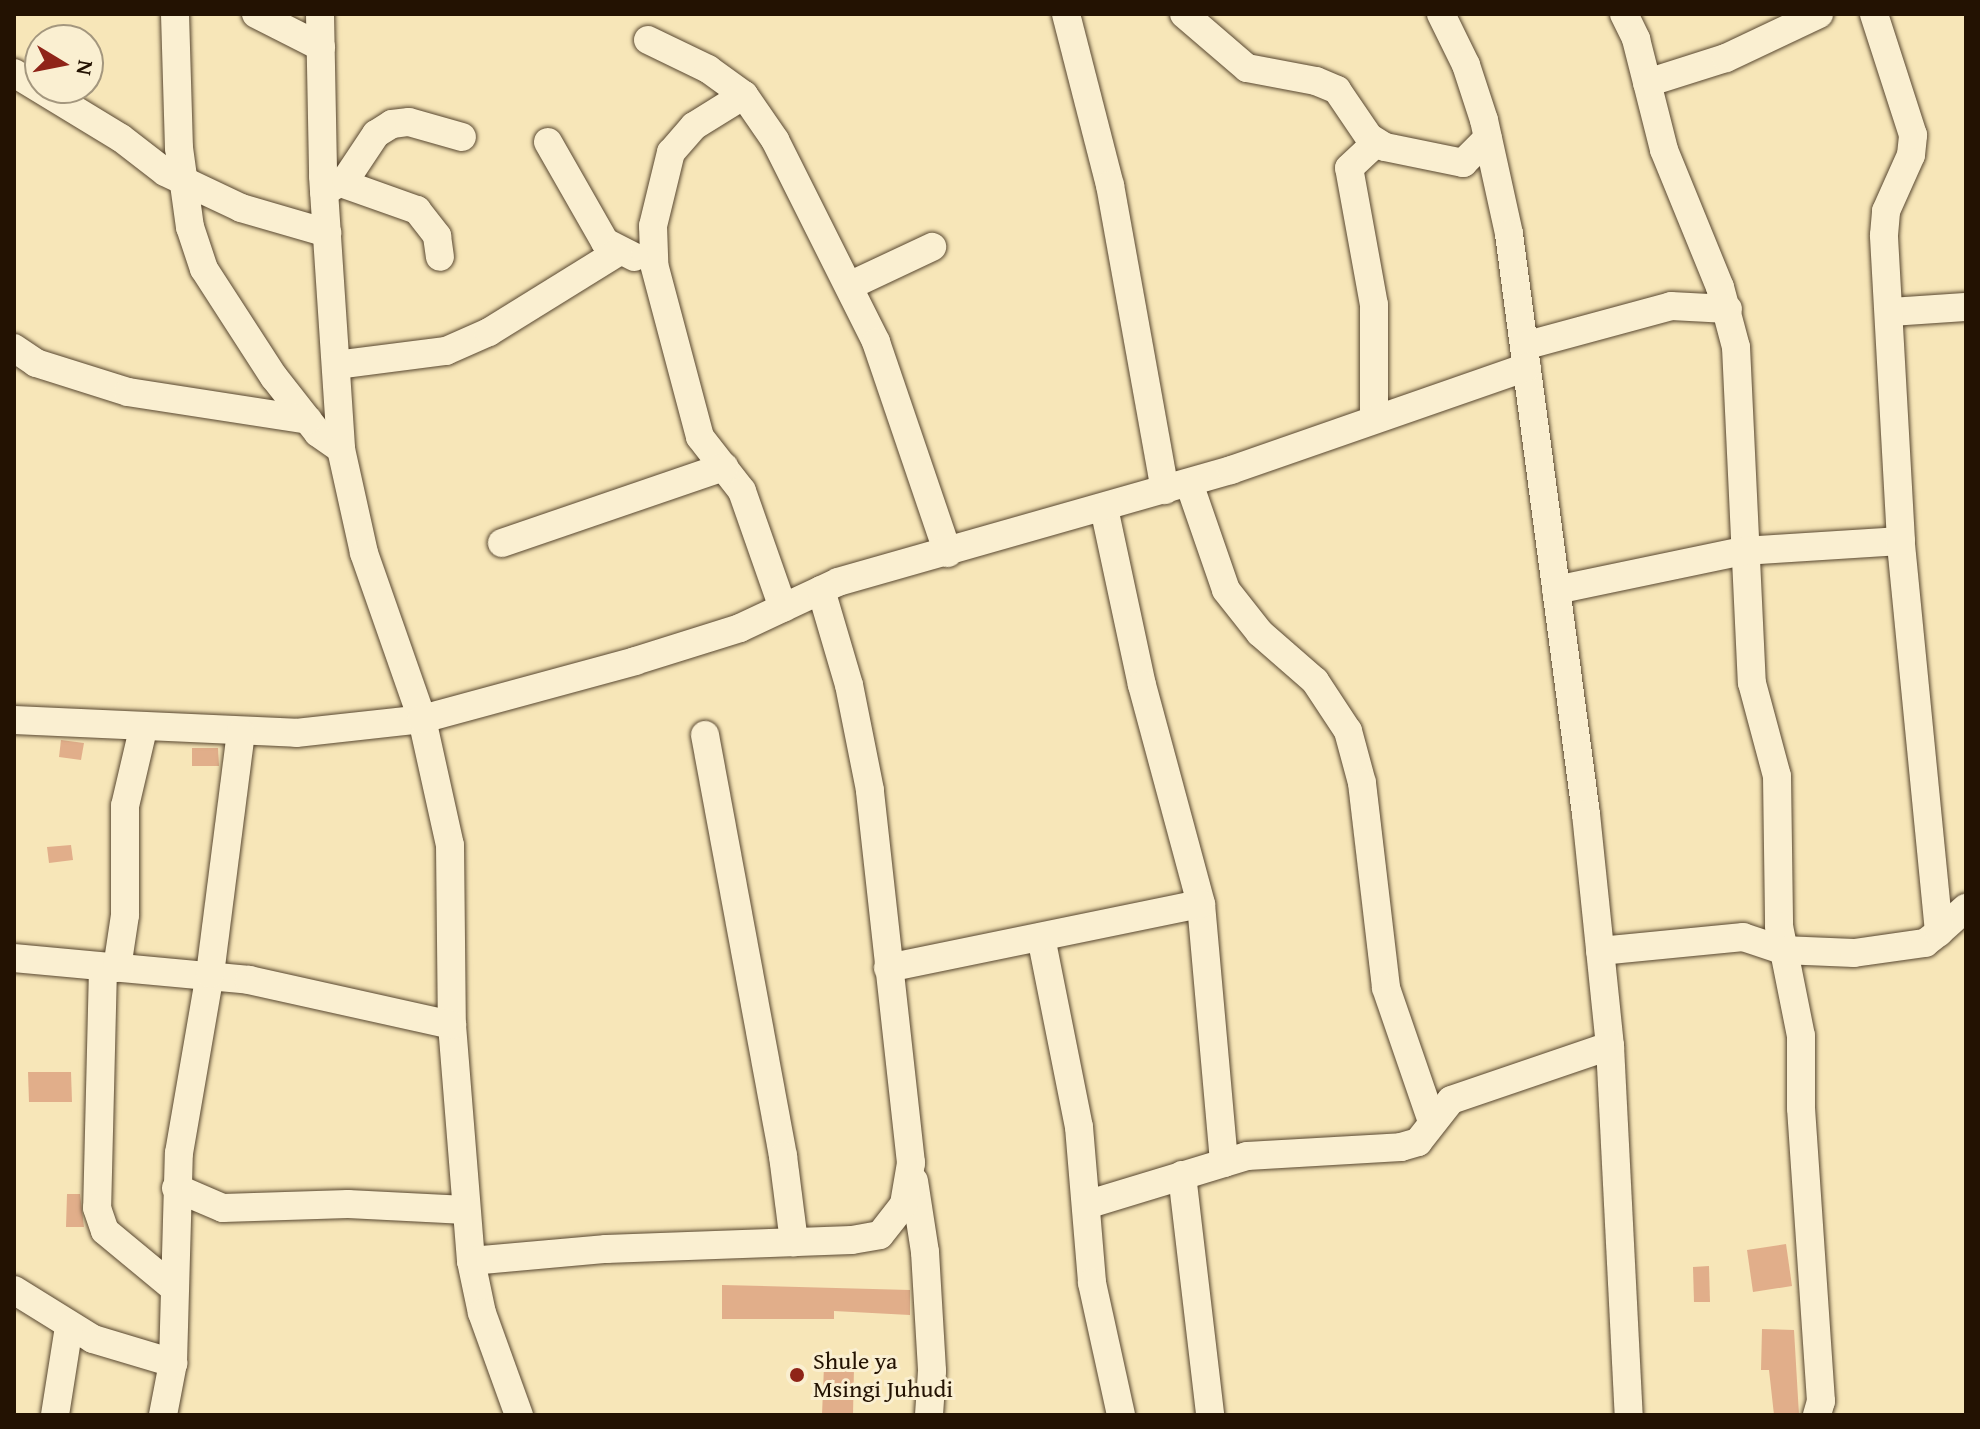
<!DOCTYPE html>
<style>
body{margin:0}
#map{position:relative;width:1980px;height:1429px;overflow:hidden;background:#f7e6b8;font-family:"Gentium Book Plus",serif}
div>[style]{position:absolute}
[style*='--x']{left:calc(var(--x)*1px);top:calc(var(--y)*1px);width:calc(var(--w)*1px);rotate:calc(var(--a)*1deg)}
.building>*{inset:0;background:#e1ae8a}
.roads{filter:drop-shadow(0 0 2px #584730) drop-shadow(0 0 2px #584730)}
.minor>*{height:28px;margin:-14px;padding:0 14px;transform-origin:14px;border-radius:14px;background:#faefd1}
.dots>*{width:22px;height:22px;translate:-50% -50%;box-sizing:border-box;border:4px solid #faefd1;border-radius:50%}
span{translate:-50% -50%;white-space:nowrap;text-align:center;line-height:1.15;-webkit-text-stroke:6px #faefd1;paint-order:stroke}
.poi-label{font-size:24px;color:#231202}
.left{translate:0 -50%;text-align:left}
.frame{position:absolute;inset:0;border:16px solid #231202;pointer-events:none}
.north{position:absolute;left:24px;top:24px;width:80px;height:80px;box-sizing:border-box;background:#faefd1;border:2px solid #a4977e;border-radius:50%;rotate:100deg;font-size:22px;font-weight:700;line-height:32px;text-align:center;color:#231202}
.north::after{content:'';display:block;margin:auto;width:28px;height:36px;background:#8f2418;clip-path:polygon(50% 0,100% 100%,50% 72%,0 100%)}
</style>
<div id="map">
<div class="building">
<i style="clip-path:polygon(61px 740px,84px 743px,81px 760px,59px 757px)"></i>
<i style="clip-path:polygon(192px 748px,218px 748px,219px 766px,192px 766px)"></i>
<i style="clip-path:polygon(71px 845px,73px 860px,49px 863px,47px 847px)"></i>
<i style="clip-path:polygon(28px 1072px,71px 1072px,72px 1102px,29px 1102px)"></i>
<i style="clip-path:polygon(67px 1194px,80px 1194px,84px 1227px,66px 1227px)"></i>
<i style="clip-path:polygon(1786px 1244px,1792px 1286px,1753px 1292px,1747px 1250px)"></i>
<i style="clip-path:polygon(1709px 1266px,1710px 1302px,1694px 1302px,1693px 1267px)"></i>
<i style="clip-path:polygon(722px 1285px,910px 1290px,910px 1315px,834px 1311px,834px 1319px,722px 1319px)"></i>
<i style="clip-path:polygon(1762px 1329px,1794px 1330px,1799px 1415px,1774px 1415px,1769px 1370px,1761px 1370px)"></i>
<i style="clip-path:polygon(824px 1366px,854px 1367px,853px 1415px,822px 1415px)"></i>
</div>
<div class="roads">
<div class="minor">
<i style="--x:175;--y:14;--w:134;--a:88.3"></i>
<i style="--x:179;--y:148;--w:80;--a:82.1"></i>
<i style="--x:190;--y:227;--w:44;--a:71.6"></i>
<i style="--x:204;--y:269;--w:129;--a:57.1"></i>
<i style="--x:274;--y:377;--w:71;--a:51.8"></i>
<i style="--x:318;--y:433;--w:28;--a:35"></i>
<i style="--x:256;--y:14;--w:73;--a:26.9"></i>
<i style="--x:320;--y:14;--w:162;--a:88.9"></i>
<i style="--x:323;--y:176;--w:274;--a:86.2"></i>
<i style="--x:341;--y:449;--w:107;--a:77.5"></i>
<i style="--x:364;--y:553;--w:176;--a:70.7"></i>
<i style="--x:422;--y:719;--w:129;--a:77.5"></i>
<i style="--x:450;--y:845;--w:180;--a:89.4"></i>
<i style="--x:452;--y:1025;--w:237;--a:85.4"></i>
<i style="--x:471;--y:1261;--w:53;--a:78.1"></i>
<i style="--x:482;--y:1313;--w:109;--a:70.1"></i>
<i style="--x:1066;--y:14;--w:177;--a:75.6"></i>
<i style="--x:1110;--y:185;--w:310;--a:79.8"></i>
<i style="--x:1184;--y:14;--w:83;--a:40.6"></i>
<i style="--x:1247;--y:68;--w:70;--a:10.7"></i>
<i style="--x:1316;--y:81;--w:23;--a:23"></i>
<i style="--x:1337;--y:90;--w:57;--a:55.8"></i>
<i style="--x:1369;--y:137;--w:19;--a:32"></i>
<i style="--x:1385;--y:147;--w:80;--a:11.6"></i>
<i style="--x:1463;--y:163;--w:35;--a:-45"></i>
<i style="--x:1441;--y:14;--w:57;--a:63.9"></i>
<i style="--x:1466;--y:65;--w:58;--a:71.9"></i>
<i style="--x:1484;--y:120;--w:117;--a:77.6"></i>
<i style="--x:1509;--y:234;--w:585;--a:82.44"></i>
<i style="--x:1586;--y:814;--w:233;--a:84.1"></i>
<i style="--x:1610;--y:1046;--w:369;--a:87.1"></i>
<i style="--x:1624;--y:14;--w:28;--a:64"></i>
<i style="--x:1636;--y:39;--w:114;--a:75.8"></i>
<i style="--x:1664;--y:150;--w:148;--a:67.8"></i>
<i style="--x:1720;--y:287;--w:62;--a:75.1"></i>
<i style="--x:1736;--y:347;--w:336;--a:87.3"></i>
<i style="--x:1752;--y:683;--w:96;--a:75"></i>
<i style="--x:1777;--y:776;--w:150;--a:89.2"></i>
<i style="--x:1779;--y:926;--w:112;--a:78.7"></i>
<i style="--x:1801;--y:1036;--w:72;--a:90"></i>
<i style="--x:1801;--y:1108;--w:294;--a:86.1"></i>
<i style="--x:1821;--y:1401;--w:15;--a:106"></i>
<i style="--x:648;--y:40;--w:67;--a:25.8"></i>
<i style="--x:708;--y:69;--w:44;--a:35.8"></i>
<i style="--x:744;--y:95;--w:55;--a:55.4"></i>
<i style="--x:775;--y:140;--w:226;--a:63.4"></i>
<i style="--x:876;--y:342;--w:223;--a:71.2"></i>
<i style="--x:14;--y:73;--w:125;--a:31.3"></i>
<i style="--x:121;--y:138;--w:56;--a:37.7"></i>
<i style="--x:165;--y:172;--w:84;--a:25.3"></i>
<i style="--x:241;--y:208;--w:90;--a:16.2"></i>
<i style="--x:1647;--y:83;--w:83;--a:-17.6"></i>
<i style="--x:1726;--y:58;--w:103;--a:-25.3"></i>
<i style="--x:744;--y:95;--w:59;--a:148.2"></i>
<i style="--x:694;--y:126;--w:35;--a:131"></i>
<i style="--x:671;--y:152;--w:76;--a:103.7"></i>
<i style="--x:653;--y:226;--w:38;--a:88"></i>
<i style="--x:654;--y:264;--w:179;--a:75.1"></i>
<i style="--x:700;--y:437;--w:68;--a:52.1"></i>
<i style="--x:742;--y:491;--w:124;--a:70.7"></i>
<i style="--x:548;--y:142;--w:115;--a:60.3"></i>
<i style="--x:605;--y:242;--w:33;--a:27"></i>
<i style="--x:341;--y:183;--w:81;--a:19.6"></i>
<i style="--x:417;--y:210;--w:33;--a:52"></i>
<i style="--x:437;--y:236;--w:21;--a:82"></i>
<i style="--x:324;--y:192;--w:26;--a:-31"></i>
<i style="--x:346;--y:179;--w:54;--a:-56.3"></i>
<i style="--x:376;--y:134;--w:19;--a:-32"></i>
<i style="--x:392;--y:124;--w:17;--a:-7"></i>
<i style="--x:409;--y:122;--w:55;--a:15.8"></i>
<i style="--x:849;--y:286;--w:92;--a:-25.2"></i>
<i style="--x:1890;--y:312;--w:76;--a:-3.8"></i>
<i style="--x:1524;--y:346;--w:152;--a:-15.2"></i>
<i style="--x:1671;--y:306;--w:57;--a:3"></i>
<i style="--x:14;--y:348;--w:27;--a:34"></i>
<i style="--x:36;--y:363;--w:96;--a:17.5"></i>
<i style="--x:128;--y:392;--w:182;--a:8.8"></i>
<i style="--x:336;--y:365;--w:111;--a:-7.3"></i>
<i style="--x:446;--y:351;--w:47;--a:-23.8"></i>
<i style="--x:489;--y:332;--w:152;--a:-31.8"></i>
<i style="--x:1374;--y:419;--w:114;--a:-90"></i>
<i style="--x:1374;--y:305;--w:139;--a:-100.3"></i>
<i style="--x:1349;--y:168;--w:37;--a:-43"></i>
<i style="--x:1189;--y:483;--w:113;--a:70.9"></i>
<i style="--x:1226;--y:590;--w:55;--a:51.7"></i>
<i style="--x:1260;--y:633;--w:73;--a:41.1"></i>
<i style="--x:1315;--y:681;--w:60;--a:56.6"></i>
<i style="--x:1348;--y:731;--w:54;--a:74.9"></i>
<i style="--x:1362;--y:783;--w:206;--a:83.3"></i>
<i style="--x:1386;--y:988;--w:139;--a:71"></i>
<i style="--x:1104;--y:508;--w:181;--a:77.9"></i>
<i style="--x:1142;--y:685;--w:227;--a:74.9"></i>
<i style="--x:1201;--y:904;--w:260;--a:84.9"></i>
<i style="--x:502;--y:543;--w:235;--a:-18.9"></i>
<i style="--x:1556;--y:590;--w:191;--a:-11.8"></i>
<i style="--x:1743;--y:551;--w:158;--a:-3.6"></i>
<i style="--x:14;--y:720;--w:282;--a:2.6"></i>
<i style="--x:296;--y:733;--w:127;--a:-6.3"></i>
<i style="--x:422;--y:719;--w:221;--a:-15.2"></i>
<i style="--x:635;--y:661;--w:110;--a:-17.4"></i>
<i style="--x:740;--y:628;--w:108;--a:-25.1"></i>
<i style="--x:838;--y:582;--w:409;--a:-15.9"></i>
<i style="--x:1231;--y:470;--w:313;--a:-19.2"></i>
<i style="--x:705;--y:735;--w:428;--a:79.5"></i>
<i style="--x:783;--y:1156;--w:87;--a:82.7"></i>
<i style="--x:1939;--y:932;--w:36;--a:-42"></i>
<i style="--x:1041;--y:937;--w:194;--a:78.7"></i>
<i style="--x:1079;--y:1127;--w:157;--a:85.2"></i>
<i style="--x:1092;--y:1283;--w:135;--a:77.6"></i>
<i style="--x:1600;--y:951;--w:144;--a:-5.6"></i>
<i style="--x:1743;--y:937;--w:41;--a:18.4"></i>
<i style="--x:1782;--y:950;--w:72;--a:2.4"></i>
<i style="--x:1854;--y:953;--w:72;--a:-8"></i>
<i style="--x:1925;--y:943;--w:18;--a:-38"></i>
<i style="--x:1939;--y:932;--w:393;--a:-95.6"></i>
<i style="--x:1901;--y:541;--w:306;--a:-93.2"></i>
<i style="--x:1884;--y:235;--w:24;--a:-85"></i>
<i style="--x:1886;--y:211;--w:61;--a:-65.9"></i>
<i style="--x:1911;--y:155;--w:20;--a:-84"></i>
<i style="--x:1913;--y:135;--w:127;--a:-107.9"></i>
<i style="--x:14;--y:958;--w:236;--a:5.3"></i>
<i style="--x:249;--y:980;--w:208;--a:12.5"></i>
<i style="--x:103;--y:968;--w:240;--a:91.4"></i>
<i style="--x:97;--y:1208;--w:24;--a:71"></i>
<i style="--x:105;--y:1231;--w:89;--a:39.6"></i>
<i style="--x:117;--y:968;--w:54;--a:-81.4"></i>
<i style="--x:125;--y:915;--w:109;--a:-90"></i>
<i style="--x:125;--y:806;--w:79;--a:-76.8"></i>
<i style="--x:888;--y:968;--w:319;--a:-11.6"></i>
<i style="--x:1182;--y:1175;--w:242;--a:83.3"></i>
<i style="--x:914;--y:1181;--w:72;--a:81.2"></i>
<i style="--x:925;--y:1252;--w:119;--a:86.6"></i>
<i style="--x:932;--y:1371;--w:44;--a:93.9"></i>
<i style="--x:176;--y:1188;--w:51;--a:23.1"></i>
<i style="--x:223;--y:1208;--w:125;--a:-1.8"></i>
<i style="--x:348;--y:1204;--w:118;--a:2.9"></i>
<i style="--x:1086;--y:1205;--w:168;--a:-16.9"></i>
<i style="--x:1247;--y:1156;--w:154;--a:-3.3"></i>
<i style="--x:1401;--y:1147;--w:18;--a:-16"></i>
<i style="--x:1418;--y:1142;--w:53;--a:-51.8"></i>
<i style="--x:1451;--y:1100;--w:168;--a:-18.8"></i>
<i style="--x:471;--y:1261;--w:136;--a:-5.1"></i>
<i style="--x:606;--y:1249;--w:246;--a:-2.1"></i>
<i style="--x:852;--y:1240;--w:28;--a:-10"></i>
<i style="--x:880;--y:1235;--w:39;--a:-52"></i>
<i style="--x:904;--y:1204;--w:42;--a:-80.3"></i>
<i style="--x:911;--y:1163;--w:375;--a:-96.3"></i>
<i style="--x:870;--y:790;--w:107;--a:-101.3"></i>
<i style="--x:849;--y:685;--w:99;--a:-106.4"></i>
<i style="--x:14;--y:1290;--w:93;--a:31.8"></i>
<i style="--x:93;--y:1339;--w:84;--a:16.7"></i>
<i style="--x:55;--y:1415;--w:89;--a:-81"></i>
<i style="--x:163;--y:1415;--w:53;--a:-79.1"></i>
<i style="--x:173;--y:1363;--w:210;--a:-88.4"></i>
<i style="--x:179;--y:1153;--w:182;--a:-80.2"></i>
<i style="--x:210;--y:974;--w:243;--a:-82.7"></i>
</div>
</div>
<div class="dots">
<i style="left:797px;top:1375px;background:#8f2418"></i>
</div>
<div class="poi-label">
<span class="left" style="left:813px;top:1375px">Shule ya<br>Msingi Juhudi</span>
</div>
<div class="frame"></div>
<div class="north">N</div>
</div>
